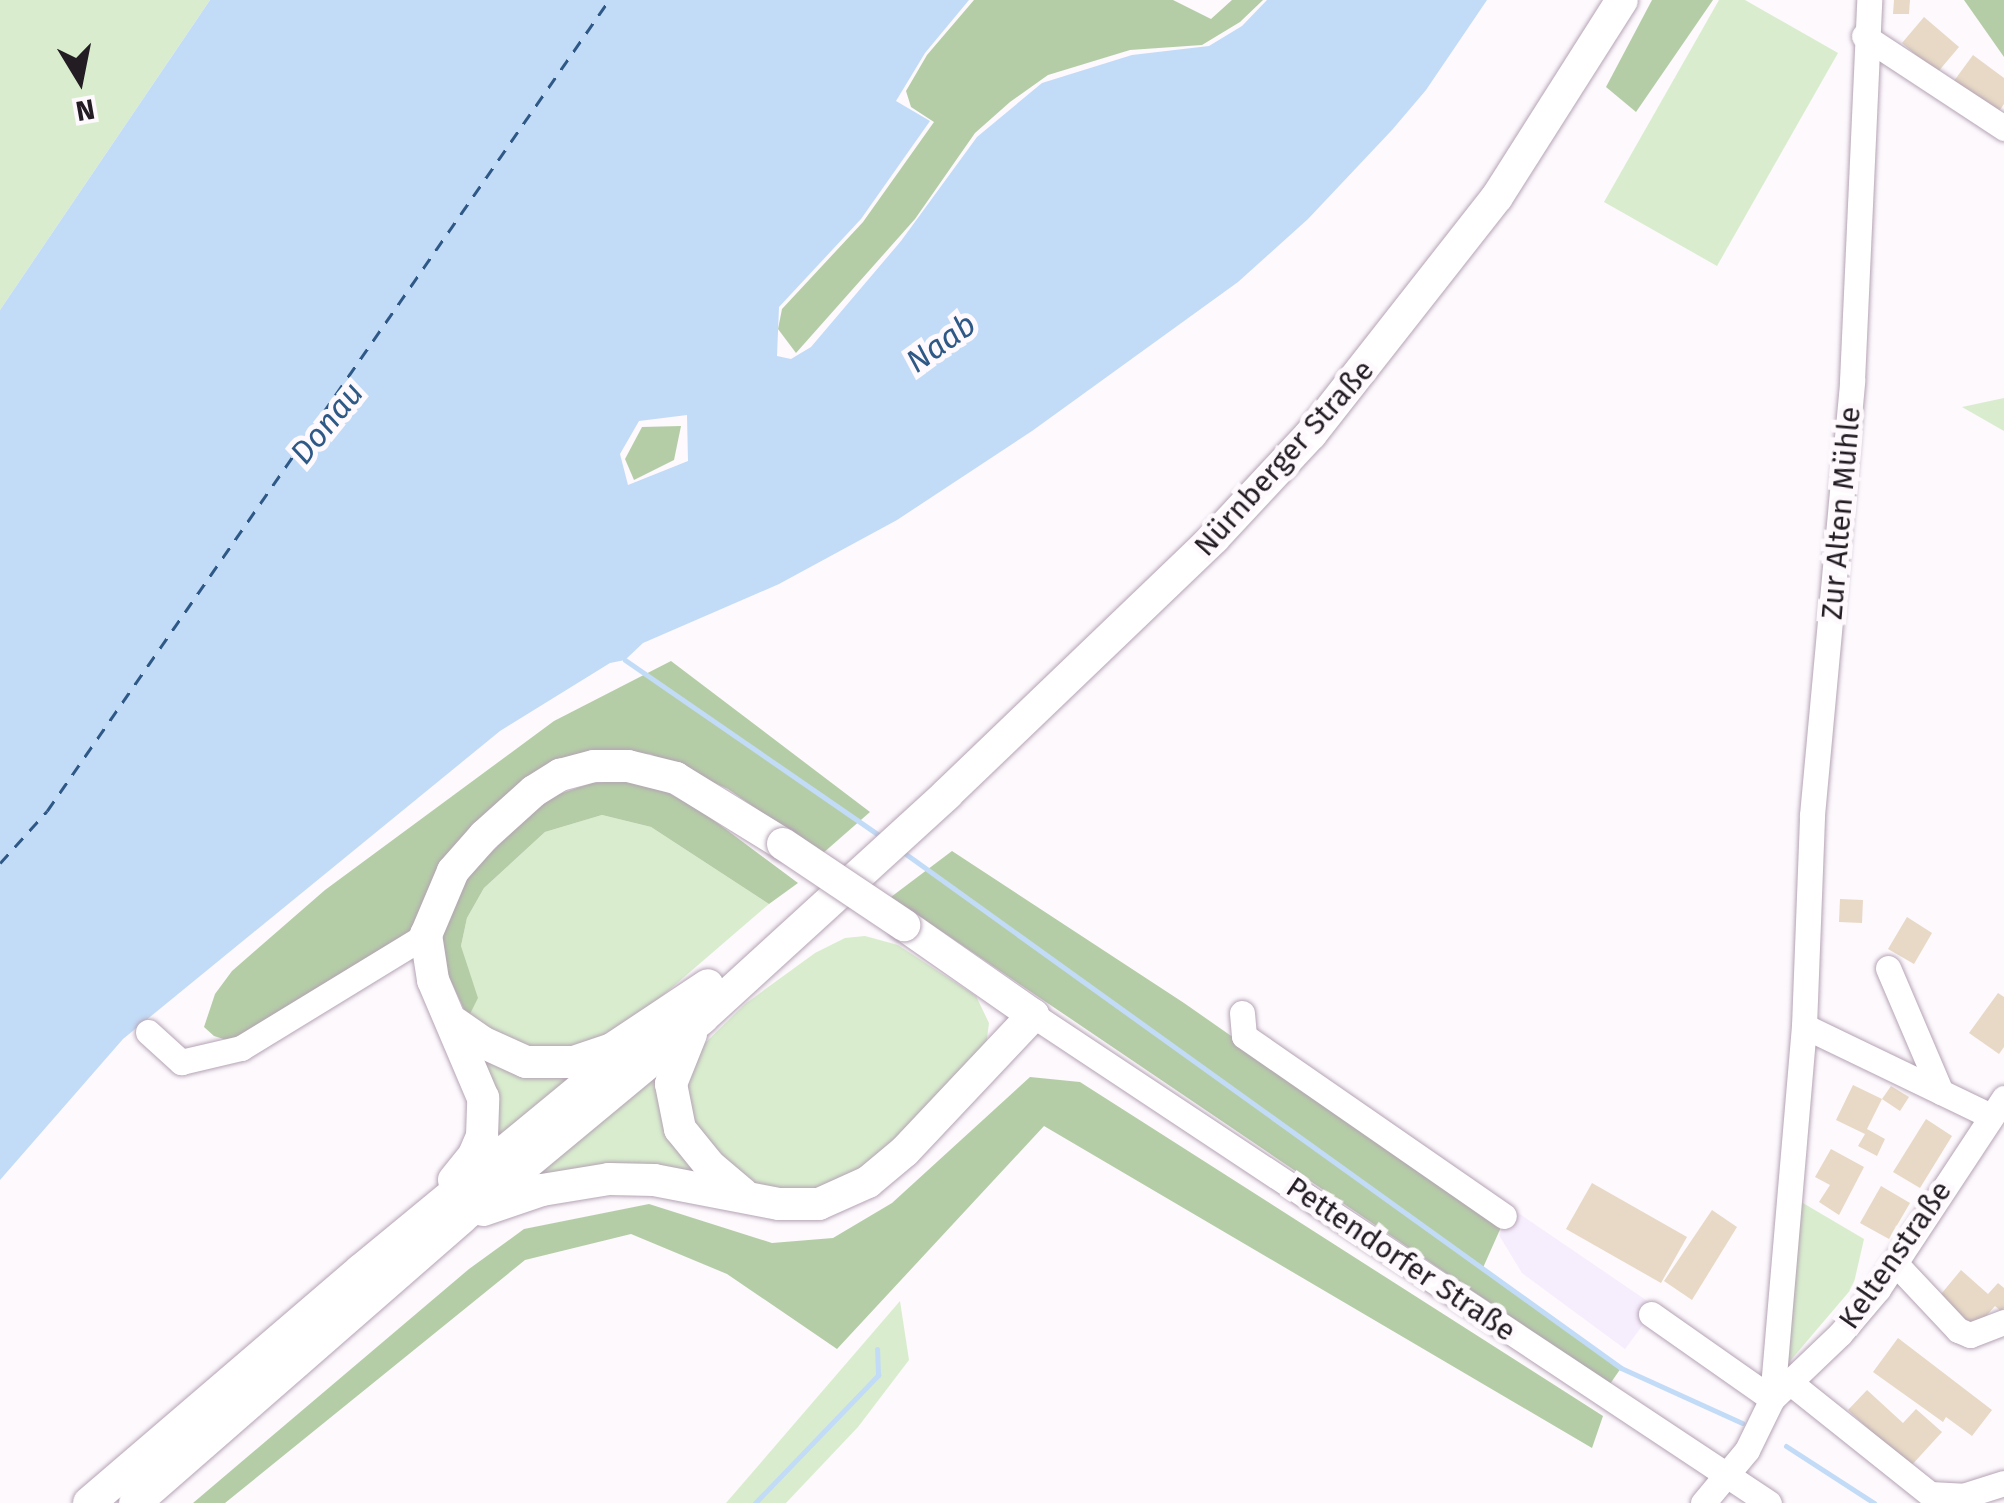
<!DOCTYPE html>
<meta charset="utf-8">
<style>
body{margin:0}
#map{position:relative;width:2004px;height:1503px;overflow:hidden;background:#fdf9fd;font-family:"Fira Sans",sans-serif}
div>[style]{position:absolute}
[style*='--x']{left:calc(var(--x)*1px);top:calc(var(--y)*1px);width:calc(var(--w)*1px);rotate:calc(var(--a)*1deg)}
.industrial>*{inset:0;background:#f6edfd}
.green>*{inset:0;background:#d9edce}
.forest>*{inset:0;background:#b5cda7}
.water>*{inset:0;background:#c2dbf7}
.stream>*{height:5px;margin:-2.5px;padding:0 2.5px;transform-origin:2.5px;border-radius:2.5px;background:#c2dbf7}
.ferry>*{height:2.5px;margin-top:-1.25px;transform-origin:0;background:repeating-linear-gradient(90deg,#2e5886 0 12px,transparent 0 22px)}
.building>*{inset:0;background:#e7d9c5}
.roads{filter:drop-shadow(0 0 2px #b4a3b4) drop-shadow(0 0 2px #b4a3b4)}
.minor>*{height:25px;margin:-12.5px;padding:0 12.5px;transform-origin:12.5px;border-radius:12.5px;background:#fff}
.major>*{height:32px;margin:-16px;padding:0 16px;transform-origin:16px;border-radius:16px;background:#fff}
.bridges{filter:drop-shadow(0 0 2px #b4a3b4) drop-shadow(0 0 2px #b4a3b4)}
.major-bridge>*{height:32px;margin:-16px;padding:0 16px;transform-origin:16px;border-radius:16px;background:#fff}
span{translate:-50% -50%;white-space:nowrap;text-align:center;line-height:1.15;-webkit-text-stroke:10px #fdf9fd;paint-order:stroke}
.street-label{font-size:30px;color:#231d23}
.water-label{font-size:32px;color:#2e5886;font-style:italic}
.north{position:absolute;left:30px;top:30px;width:100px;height:100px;-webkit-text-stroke:8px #fdf9fd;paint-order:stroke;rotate:170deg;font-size:28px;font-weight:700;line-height:40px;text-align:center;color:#231d23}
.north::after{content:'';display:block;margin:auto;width:35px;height:45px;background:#231d23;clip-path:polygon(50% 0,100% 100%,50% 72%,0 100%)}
</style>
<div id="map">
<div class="industrial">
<i style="clip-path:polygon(1511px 1208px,1656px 1307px,1625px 1349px,1522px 1273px,1499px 1235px)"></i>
</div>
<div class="green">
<i style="clip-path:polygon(0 0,210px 0,0 310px)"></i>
<i style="clip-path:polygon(1719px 0,1745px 0,1838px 53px,1717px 266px,1604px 202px)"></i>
<i style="clip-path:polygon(2004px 398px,2004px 431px,1962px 407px)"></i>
<i style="clip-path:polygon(602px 815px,651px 827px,769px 904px,611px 1040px,585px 1050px,519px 1051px,468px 1018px,461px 946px,467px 918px,484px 888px,545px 832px)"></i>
<i style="clip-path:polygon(865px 936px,898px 945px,976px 996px,989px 1023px,986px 1046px,881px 1159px,823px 1190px,789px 1192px,750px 1184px,721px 1163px,682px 1104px,696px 1052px,745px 1004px,815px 953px,845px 938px)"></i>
<i style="clip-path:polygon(476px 1047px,580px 1069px,493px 1150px)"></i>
<i style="clip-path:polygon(658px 1071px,709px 1180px,522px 1183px)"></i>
<i style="clip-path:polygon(1791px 1196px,1864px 1239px,1853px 1287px,1779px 1374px)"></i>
<i style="clip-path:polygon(900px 1301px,909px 1360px,858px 1427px,786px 1503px,726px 1503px)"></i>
</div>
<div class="forest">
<i style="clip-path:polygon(974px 0,1173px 0,1211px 19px,1232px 0,1263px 0,1240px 22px,1202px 45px,1130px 50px,1048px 75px,1010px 102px,975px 133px,915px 219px,796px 353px,778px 329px,782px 309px,863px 222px,934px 122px,911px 107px,906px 91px,927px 55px)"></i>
<i style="clip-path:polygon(1652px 0,1713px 0,1636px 112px,1606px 87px)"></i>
<i style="clip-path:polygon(1964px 0,2004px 0,2004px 57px)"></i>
<i style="clip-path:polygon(681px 426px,674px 460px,634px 480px,625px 459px,642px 427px)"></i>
<i style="clip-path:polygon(671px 661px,870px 812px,822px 854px,728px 789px,650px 754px,607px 753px,561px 763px,411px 932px,239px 1044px,214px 1036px,204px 1027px,215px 994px,232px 971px,325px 890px,554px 721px)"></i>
<i style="clip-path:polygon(630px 780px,667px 792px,704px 813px,798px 883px,769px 904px,651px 827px,602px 815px,545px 832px,484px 888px,467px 918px,461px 946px,478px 998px,468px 1018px,442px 962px,442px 933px,452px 902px,474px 869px,547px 798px,592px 783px)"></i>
<i style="clip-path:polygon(952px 851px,1184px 1003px,1502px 1225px,1482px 1270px,1621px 1368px,1610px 1384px,891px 897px)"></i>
<i style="clip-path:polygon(1030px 1077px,1080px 1082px,1603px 1416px,1592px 1448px,1044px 1126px,837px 1349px,727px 1274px,631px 1234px,525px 1260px,225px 1503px,193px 1503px,469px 1269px,524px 1229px,649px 1204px,772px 1243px,833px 1238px,892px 1203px)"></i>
</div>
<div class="water">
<i style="clip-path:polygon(evenodd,210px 0,969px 0,925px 53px,896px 101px,930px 121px,861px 219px,779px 307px,777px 356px,791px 359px,811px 347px,901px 241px,977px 137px,1042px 83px,1132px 55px,1209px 46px,1242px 26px,1267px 0,1487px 0,1426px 90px,1392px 130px,1308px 219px,1238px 282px,1032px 431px,897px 520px,779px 584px,643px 643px,625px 660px,610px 663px,500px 731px,123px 1039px,0 1180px,0 310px,210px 0,687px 415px,688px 461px,628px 485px,620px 454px,639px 421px,687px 415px)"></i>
</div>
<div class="stream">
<i style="--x:625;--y:660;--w:312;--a:34.6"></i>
<i style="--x:903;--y:852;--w:884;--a:35.7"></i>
<i style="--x:1621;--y:1368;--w:133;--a:24.4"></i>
<i style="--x:1786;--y:1446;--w:105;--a:32.9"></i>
<i style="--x:755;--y:1503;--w:178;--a:-46.1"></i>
<i style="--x:878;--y:1375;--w:26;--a:-92"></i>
</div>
<div class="ferry">
<i style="--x:0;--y:863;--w:70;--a:-47.9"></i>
<i style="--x:47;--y:811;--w:987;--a:-55.28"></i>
</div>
<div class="building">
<i style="clip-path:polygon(1894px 0,1910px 0,1909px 14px,1893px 14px)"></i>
<i style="clip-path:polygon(1924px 17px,1959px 47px,1937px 73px,1902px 43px)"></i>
<i style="clip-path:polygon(1973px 55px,2004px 78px,2004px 104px,1995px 117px,1951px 85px)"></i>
<i style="clip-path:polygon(1840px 899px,1863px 900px,1862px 923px,1839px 922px)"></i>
<i style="clip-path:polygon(1907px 917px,1932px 933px,1914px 964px,1888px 949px)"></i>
<i style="clip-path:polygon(1998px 993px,2004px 997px,2004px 1047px,1999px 1054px,1969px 1033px)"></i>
<i style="clip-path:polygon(1853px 1085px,1882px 1099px,1867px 1129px,1885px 1139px,1877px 1156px,1858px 1146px,1865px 1134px,1836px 1120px)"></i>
<i style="clip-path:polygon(1891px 1086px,1909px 1097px,1900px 1111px,1882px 1099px)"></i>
<i style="clip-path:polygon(1926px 1119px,1952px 1136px,1920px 1188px,1893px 1172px)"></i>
<i style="clip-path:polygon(1831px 1149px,1864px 1167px,1839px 1215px,1819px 1202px,1830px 1185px,1815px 1177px)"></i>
<i style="clip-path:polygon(1592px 1183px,1687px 1237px,1661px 1283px,1566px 1229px)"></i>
<i style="clip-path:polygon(1881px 1186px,1910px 1203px,1889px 1239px,1860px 1223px)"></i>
<i style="clip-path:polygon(1712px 1210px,1737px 1227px,1692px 1300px,1664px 1281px)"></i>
<i style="clip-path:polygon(1961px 1270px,1988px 1294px,1998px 1283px,2004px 1288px,2004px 1308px,2001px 1311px,1995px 1306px,1973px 1331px,1937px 1299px)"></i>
<i style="clip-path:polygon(1898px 1338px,1992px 1410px,1972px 1436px,1946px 1417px,1943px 1422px,1873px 1372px)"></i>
<i style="clip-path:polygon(1867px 1390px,1903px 1423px,1916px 1409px,1942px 1432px,1910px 1467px,1848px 1410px)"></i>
</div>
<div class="roads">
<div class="minor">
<i style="--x:1864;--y:36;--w:168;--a:33.3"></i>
<i style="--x:1888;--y:968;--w:135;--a:66.9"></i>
<i style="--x:1242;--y:1013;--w:23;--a:85"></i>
<i style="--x:1244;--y:1036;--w:316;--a:34.7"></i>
<i style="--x:1033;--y:1015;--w:883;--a:33.55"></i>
<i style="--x:1804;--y:1026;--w:205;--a:25.7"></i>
<i style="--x:148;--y:1032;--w:45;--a:42.3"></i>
<i style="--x:181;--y:1062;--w:62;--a:-13.1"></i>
<i style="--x:241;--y:1048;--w:217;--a:-31.4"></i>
<i style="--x:1895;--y:1263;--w:92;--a:46.8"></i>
<i style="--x:1958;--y:1330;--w:13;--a:23"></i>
<i style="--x:1970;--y:1335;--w:36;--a:-21"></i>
<i style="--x:1651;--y:1314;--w:148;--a:35.1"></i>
<i style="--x:1792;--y:1384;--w:176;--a:38.6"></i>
<i style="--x:1930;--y:1494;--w:33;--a:3"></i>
<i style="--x:1963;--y:1496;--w:43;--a:-17.6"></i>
<i style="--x:1772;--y:1399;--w:94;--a:-43.7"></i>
<i style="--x:1840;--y:1334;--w:59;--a:-49.8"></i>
<i style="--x:1878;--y:1289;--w:229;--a:-56.6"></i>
<i style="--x:1703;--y:1503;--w:69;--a:-50.3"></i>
<i style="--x:1747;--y:1450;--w:57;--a:-63.9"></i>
<i style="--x:1772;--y:1399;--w:374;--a:-85.1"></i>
<i style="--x:1804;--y:1026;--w:211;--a:-87.8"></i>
<i style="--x:1812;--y:815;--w:436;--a:-84.7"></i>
<i style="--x:1852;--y:381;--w:381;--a:-87.4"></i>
</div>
<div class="major">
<i style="--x:455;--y:1023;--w:33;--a:35"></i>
<i style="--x:482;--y:1042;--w:48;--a:24.4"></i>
<i style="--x:526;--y:1062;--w:48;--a:0"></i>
<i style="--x:574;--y:1062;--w:40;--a:-18.9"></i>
<i style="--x:612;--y:1049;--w:115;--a:-33.7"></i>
<i style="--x:691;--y:1034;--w:54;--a:111.8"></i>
<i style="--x:671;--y:1084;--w:46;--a:78.7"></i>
<i style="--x:680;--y:1129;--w:48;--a:51"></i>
<i style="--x:710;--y:1166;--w:43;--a:40.3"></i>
<i style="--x:454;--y:1180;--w:32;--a:-51"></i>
<i style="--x:474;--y:1155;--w:21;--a:-67"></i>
<i style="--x:482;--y:1136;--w:38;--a:-88"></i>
<i style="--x:483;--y:1098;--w:128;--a:-113"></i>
<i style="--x:433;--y:980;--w:46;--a:-98.8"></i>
<i style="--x:426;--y:935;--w:69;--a:-67.1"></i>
<i style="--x:453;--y:871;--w:47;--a:-48.5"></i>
<i style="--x:484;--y:836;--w:67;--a:-42"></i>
<i style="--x:534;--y:791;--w:31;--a:-32"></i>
<i style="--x:560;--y:775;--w:35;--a:-15"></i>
<i style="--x:594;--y:766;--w:34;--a:0"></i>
<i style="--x:628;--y:766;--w:49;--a:14"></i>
<i style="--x:676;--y:778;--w:126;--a:31.7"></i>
<i style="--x:483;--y:1210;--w:62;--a:-18.7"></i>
<i style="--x:542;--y:1190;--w:68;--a:-9.3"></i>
<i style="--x:609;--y:1179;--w:45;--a:1.3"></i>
<i style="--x:654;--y:1180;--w:127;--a:10.9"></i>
<i style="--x:779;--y:1204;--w:40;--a:0"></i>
<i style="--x:819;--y:1204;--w:54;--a:-24.2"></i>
<i style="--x:868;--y:1182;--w:48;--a:-40"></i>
<i style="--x:905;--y:1151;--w:187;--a:-46.7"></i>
<i style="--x:1033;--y:1015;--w:157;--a:-145.1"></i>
<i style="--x:89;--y:1503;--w:358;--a:-40.6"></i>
<i style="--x:361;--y:1270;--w:352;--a:-39.5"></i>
<i style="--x:135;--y:1503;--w:432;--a:-41.1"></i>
<i style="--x:460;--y:1219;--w:315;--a:-39.7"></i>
<i style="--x:702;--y:1018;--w:332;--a:-42.4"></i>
<i style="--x:947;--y:794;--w:370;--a:-43.8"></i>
<i style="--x:1214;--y:538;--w:142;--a:-47"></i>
<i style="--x:1311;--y:434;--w:301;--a:-51.9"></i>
<i style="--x:1497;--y:197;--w:233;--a:-57.6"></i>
</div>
</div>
<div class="bridges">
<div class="major-bridge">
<i style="--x:783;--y:844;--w:146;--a:33.8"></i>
</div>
</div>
<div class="street-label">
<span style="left:1284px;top:458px;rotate:-48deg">Nürnberger Straße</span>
<span style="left:1841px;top:513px;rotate:-85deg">Zur Alten Mühle</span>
<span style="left:1895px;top:1255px;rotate:-55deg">Keltenstraße</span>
<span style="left:1401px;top:1259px;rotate:34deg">Pettendorfer Straße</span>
</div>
<div class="water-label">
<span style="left:941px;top:343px;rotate:-36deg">Naab</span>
<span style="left:327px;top:423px;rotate:-51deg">Donau</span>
</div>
<div class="north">N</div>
</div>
